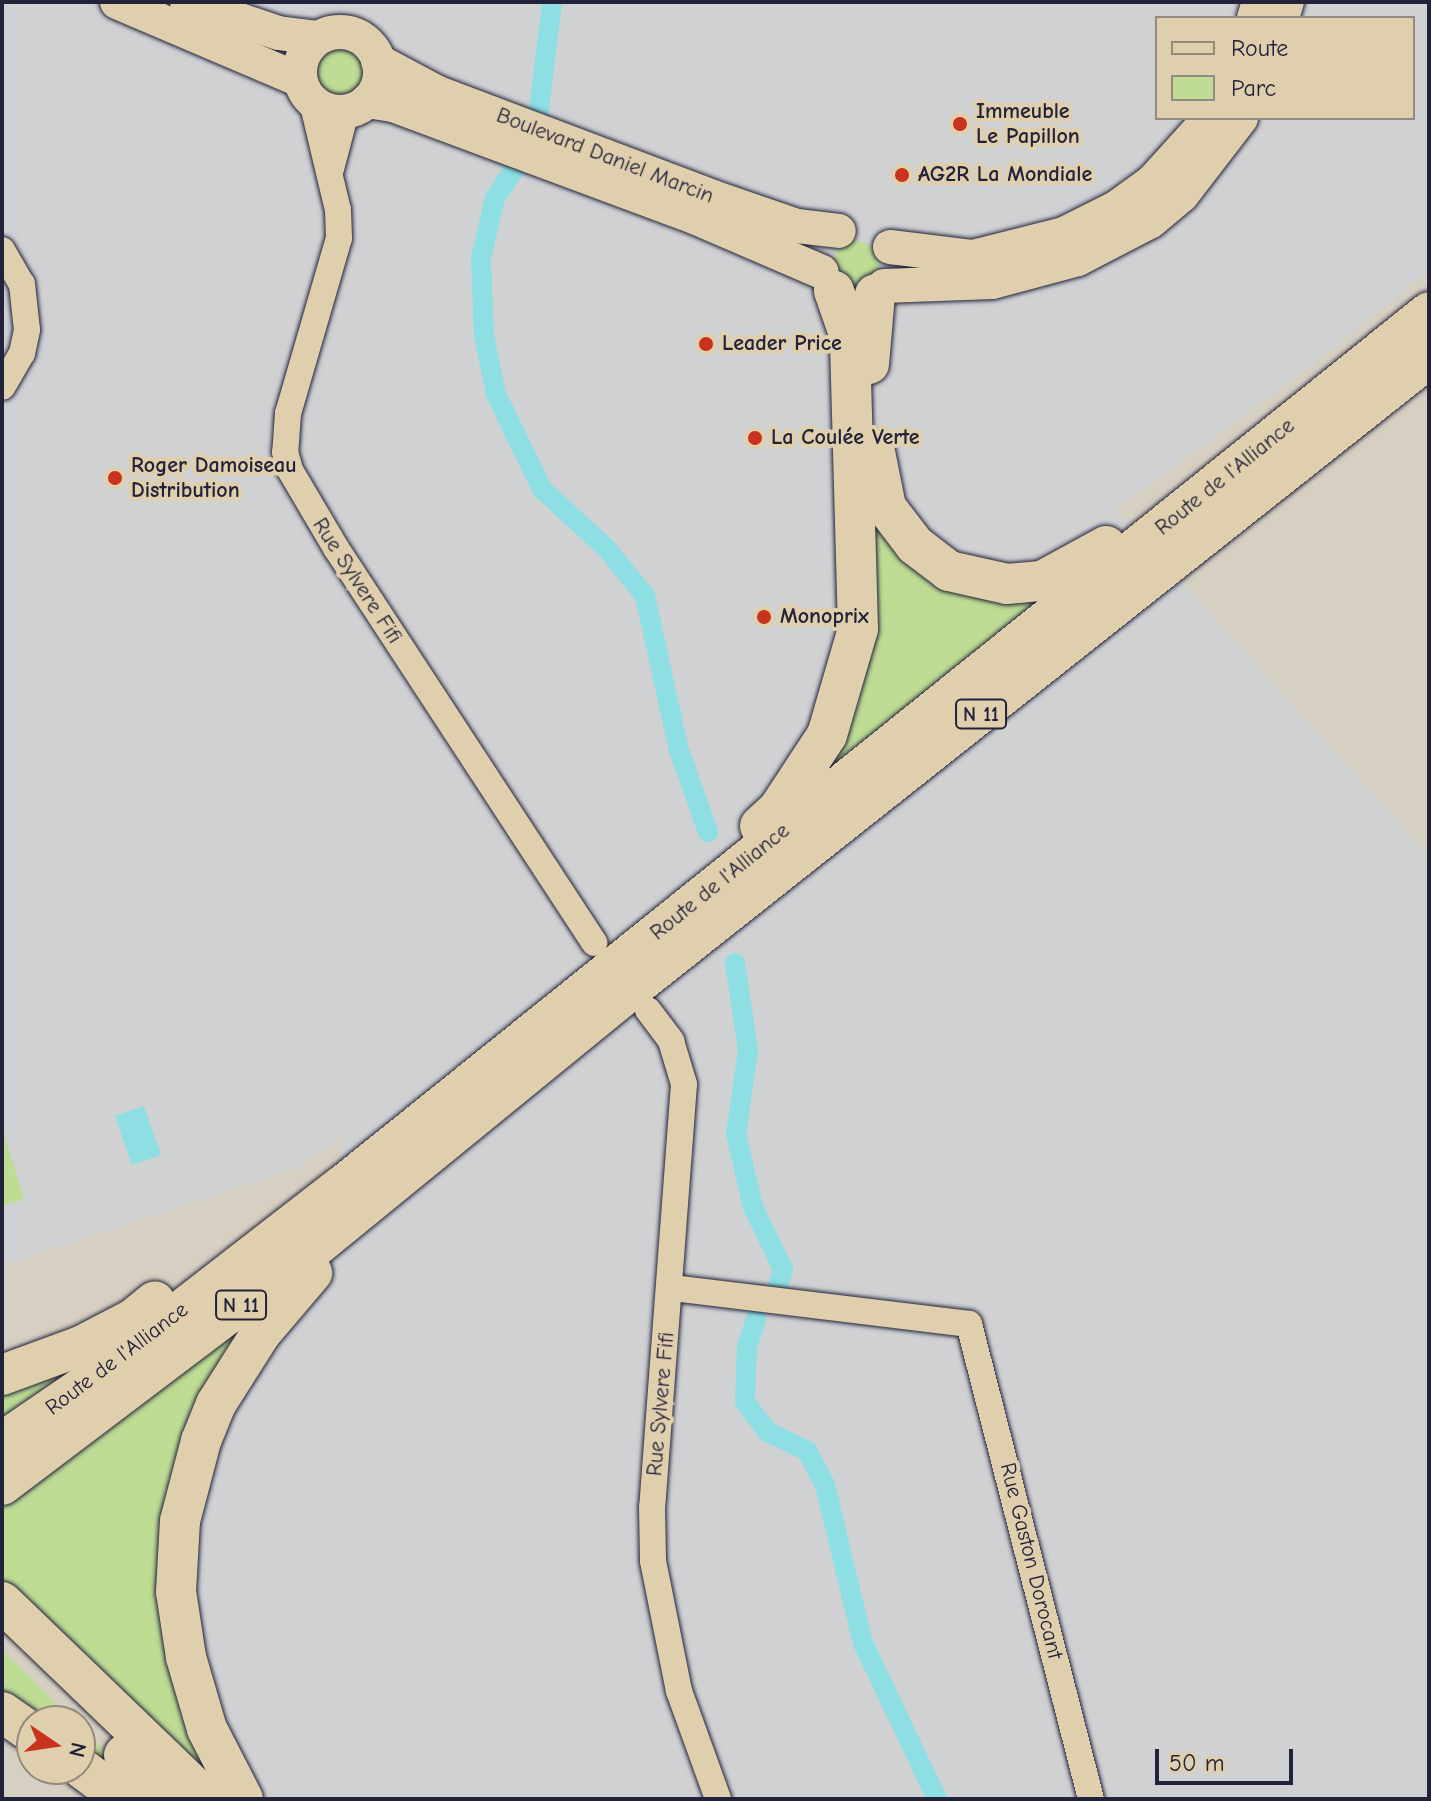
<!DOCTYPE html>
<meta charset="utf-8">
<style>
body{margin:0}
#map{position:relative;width:1431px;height:1801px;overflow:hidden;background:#d6d0c3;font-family:"Comic Neue",sans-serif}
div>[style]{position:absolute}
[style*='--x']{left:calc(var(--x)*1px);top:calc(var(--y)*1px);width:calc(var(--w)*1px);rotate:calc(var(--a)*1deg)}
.built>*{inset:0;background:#cfd1d3}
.green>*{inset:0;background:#bedc94}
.round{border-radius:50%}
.water>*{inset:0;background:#8ddfe3}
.canal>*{height:20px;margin:-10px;padding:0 10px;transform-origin:10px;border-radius:10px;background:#8ddfe3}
.roads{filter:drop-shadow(0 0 2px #22223b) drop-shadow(0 0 2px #22223b)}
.minor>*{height:26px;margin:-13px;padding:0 13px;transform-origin:13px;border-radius:13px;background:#e0cfac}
.major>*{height:34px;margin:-17px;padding:0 17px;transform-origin:17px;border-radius:17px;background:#e0cfac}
.major>.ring{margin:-17px;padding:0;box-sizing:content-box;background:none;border:34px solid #e0cfac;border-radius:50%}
.highway>*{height:40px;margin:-20px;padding:0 20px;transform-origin:20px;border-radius:20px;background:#e0cfac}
.dots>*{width:22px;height:22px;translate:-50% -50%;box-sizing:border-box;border:4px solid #e0cfac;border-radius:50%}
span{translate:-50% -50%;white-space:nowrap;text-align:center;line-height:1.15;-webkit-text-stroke:8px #e0cfac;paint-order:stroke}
.shield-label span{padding:2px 6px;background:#e0cfac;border:2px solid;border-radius:6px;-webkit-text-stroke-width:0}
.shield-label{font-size:20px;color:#22223b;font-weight:700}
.poi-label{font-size:22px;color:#22223b;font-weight:700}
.left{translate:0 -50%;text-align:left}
.street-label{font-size:22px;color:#22223b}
.frame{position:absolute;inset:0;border:4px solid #22223b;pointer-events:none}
.legend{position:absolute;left:1155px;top:16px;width:260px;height:104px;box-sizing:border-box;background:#e0cfac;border:2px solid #948a7f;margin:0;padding:10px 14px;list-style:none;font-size:24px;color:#22223b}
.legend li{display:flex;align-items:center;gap:16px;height:40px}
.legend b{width:40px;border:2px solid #948a7f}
.north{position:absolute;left:16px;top:1705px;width:80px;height:80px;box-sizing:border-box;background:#e0cfac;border:2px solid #948a7f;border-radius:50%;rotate:103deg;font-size:22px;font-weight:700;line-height:32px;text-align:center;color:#22223b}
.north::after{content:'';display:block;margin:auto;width:28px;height:36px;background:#c8321e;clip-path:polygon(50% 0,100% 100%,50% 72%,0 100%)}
.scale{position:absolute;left:1155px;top:1749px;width:138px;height:36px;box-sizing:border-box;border:4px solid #22223b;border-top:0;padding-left:10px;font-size:24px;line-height:28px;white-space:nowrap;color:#22223b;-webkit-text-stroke:6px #e0cfac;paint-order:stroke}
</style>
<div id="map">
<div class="built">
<i style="clip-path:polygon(evenodd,2px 2px,1429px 2px,1429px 269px,1311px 366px,1116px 509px,1429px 856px,1429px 1799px,263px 1799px,232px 1747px,209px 1686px,194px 1568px,203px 1500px,233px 1409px,276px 1338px,330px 1278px,342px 1135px,298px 1168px,2px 1265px,2px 2px,1157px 18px,1413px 18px,1413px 118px,1157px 118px,1157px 18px)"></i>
</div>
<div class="green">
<i class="round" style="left:309px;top:43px;width:60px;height:60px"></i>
<i class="round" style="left:833px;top:241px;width:46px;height:46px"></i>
<i style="clip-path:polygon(869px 491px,880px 521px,1050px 592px,811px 791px)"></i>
<i style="clip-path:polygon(2px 1127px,24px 1199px,2px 1206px)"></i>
<i style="clip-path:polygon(241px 1326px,198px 1399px,181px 1447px,212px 1779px,2px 1592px,2px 1501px)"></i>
<i style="clip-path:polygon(100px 1347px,2px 1428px,2px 1392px)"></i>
<i style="clip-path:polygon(2px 1650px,74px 1721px,38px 1721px,2px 1697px)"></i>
<i style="clip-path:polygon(80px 1727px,121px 1767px,80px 1756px)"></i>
</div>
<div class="water">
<i style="clip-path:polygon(144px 1106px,161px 1155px,132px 1165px,115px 1116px)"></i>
</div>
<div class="canal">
<i style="--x:539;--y:110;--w:109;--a:-83.1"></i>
<i style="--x:514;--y:170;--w:34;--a:124"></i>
<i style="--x:495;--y:198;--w:62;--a:103.1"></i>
<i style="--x:481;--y:258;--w:77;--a:87.8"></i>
<i style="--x:484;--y:335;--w:60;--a:78.5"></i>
<i style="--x:496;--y:394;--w:106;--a:64.2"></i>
<i style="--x:542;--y:489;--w:88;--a:42.7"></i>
<i style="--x:607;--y:549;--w:60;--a:51"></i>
<i style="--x:645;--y:596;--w:158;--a:77.6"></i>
<i style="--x:679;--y:750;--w:87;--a:70.5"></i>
<i style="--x:735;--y:963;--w:88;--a:81.5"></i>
<i style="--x:748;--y:1050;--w:85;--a:98.1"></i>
<i style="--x:736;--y:1134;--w:75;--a:76.9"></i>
<i style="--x:753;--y:1207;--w:69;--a:64.2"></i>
<i style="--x:783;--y:1269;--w:20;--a:105"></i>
<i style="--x:756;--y:1319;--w:29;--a:108"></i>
<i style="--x:747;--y:1347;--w:55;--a:92.1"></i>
<i style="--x:745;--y:1402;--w:38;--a:53"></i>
<i style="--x:768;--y:1432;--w:43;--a:26"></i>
<i style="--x:807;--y:1451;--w:38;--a:62"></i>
<i style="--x:825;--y:1485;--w:163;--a:76.5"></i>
<i style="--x:863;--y:1643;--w:173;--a:64.6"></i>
</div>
<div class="roads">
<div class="minor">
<i style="--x:312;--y:101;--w:112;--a:76.6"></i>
<i style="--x:338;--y:210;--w:28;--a:88"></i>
<i style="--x:339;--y:238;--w:182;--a:106.2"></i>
<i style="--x:288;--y:413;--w:39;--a:94"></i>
<i style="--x:285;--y:452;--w:19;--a:74"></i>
<i style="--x:290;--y:470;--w:91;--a:59.5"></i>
<i style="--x:336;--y:548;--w:472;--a:56.8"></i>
<i style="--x:331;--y:169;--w:59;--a:-75.3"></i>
<i style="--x:2;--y:250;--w:39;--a:60"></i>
<i style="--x:22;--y:284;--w:46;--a:83.8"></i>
<i style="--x:27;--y:330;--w:24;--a:102"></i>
<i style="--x:22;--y:353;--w:39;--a:120"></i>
<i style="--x:648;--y:1010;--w:39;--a:53"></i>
<i style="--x:671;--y:1041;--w:45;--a:73.2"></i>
<i style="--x:684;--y:1084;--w:424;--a:94.3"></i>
<i style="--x:652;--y:1507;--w:54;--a:88.9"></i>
<i style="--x:653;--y:1561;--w:133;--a:78.7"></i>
<i style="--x:679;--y:1691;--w:115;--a:70.1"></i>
<i style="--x:672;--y:1288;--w:299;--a:6.9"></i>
<i style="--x:969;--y:1324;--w:490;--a:75.6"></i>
</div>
<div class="major">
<i style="--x:117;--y:2;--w:199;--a:23.1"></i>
<i style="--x:187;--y:2;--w:96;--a:18.8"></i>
<i style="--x:278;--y:33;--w:39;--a:7"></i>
<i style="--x:1254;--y:18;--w:17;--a:-73"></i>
<i style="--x:1282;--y:18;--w:17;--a:-73"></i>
<i class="ring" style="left:300px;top:32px;width:46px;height:46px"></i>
<i style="--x:378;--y:61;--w:68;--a:28.1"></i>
<i style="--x:438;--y:93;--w:294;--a:20.7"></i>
<i style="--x:713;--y:197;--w:89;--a:19"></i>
<i style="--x:797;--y:226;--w:42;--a:6.8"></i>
<i style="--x:367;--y:101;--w:26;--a:9"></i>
<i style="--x:393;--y:105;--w:321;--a:20.4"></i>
<i style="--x:694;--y:217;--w:139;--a:23.3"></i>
<i style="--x:890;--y:247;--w:84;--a:6.9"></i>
<i style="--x:973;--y:257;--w:94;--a:-14.2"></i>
<i style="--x:1064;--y:234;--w:58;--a:-26.6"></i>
<i style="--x:1116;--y:208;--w:46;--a:-36.1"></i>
<i style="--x:1153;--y:181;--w:85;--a:-47.9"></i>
<i style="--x:884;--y:286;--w:108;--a:-2.1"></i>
<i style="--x:992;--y:282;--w:89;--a:-15"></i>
<i style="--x:1078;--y:259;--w:82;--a:-27.5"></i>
<i style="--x:1151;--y:221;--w:40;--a:-40"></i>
<i style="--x:1182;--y:195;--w:97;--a:-52.5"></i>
</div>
<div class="highway">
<i style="--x:869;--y:364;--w:70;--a:-85.1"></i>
<i style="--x:875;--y:452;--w:56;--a:78.7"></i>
<i style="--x:886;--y:507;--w:48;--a:52.7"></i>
<i style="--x:915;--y:545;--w:43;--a:37.4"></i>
<i style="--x:949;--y:571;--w:59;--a:12.6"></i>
<i style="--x:1007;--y:584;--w:35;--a:-5"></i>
<i style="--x:1042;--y:581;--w:73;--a:-28.7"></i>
<i style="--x:760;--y:826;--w:26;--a:-43"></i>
<i style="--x:779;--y:808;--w:87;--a:-56.7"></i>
<i style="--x:827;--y:735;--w:110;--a:-73.7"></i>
<i style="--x:858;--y:629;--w:292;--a:-91.6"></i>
<i style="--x:850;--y:337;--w:49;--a:-109.2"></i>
<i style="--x:2;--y:1375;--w:84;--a:-20.2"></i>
<i style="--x:81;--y:1346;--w:59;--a:-27.4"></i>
<i style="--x:133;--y:1319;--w:28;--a:-39"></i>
<i style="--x:2;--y:1442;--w:96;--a:-34.4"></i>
<i style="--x:81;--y:1388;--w:331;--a:-37.8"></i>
<i style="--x:343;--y:1185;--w:1393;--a:-38.79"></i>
<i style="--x:2;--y:1485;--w:363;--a:-37.1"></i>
<i style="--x:292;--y:1266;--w:429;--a:-39.2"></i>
<i style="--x:624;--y:995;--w:1027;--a:-38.35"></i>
<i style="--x:2;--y:1602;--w:284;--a:43.9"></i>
<i style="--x:2;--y:1712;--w:37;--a:35"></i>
<i style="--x:124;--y:1755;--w:61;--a:46.3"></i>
<i style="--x:80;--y:1767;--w:54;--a:36.7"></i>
<i style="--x:243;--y:1799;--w:79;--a:-117.2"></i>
<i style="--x:207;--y:1729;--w:75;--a:-106.3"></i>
<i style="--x:186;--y:1657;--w:66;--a:-98.7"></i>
<i style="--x:176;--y:1592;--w:71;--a:-86.8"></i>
<i style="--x:180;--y:1521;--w:83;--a:-75.3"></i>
<i style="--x:201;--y:1441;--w:40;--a:-68"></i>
<i style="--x:216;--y:1404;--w:84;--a:-57.6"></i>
<i style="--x:261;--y:1333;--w:79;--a:-49.6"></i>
</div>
</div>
<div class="dots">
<i style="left:960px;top:124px;background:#c8321e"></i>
<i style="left:902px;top:175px;background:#c8321e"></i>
<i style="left:706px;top:344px;background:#c8321e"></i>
<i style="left:755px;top:438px;background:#c8321e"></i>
<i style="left:115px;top:478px;background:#c8321e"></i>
<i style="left:764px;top:617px;background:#c8321e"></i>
</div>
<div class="shield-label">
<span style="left:981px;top:714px">N 11</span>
<span style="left:241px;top:1305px">N 11</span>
</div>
<div class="poi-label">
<span class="left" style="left:976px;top:124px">Immeuble<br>Le Papillon</span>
<span class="left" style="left:918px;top:175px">AG2R La Mondiale</span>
<span class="left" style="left:722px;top:344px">Leader Price</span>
<span class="left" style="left:771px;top:438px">La Coulée Verte</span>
<span class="left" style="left:131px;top:478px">Roger Damoiseau<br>Distribution</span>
<span class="left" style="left:780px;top:617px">Monoprix</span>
</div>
<div class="street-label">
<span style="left:605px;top:156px;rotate:21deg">Boulevard Daniel Marcin</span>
<span style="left:1225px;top:477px;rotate:-39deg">Route de l'Alliance</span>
<span style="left:357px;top:581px;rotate:57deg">Rue Sylvere Fifi</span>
<span style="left:720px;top:882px;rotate:-39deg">Route de l'Alliance</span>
<span style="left:117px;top:1359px;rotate:-37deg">Route de l'Alliance</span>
<span style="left:661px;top:1404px;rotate:-85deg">Rue Sylvere Fifi</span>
<span style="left:1031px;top:1561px;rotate:76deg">Rue Gaston Dorocant</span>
</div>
<div class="frame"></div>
<ul class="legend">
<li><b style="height:10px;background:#e0cfac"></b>Route</li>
<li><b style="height:22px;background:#bedc94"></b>Parc</li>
</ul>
<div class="north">N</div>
<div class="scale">50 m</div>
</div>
